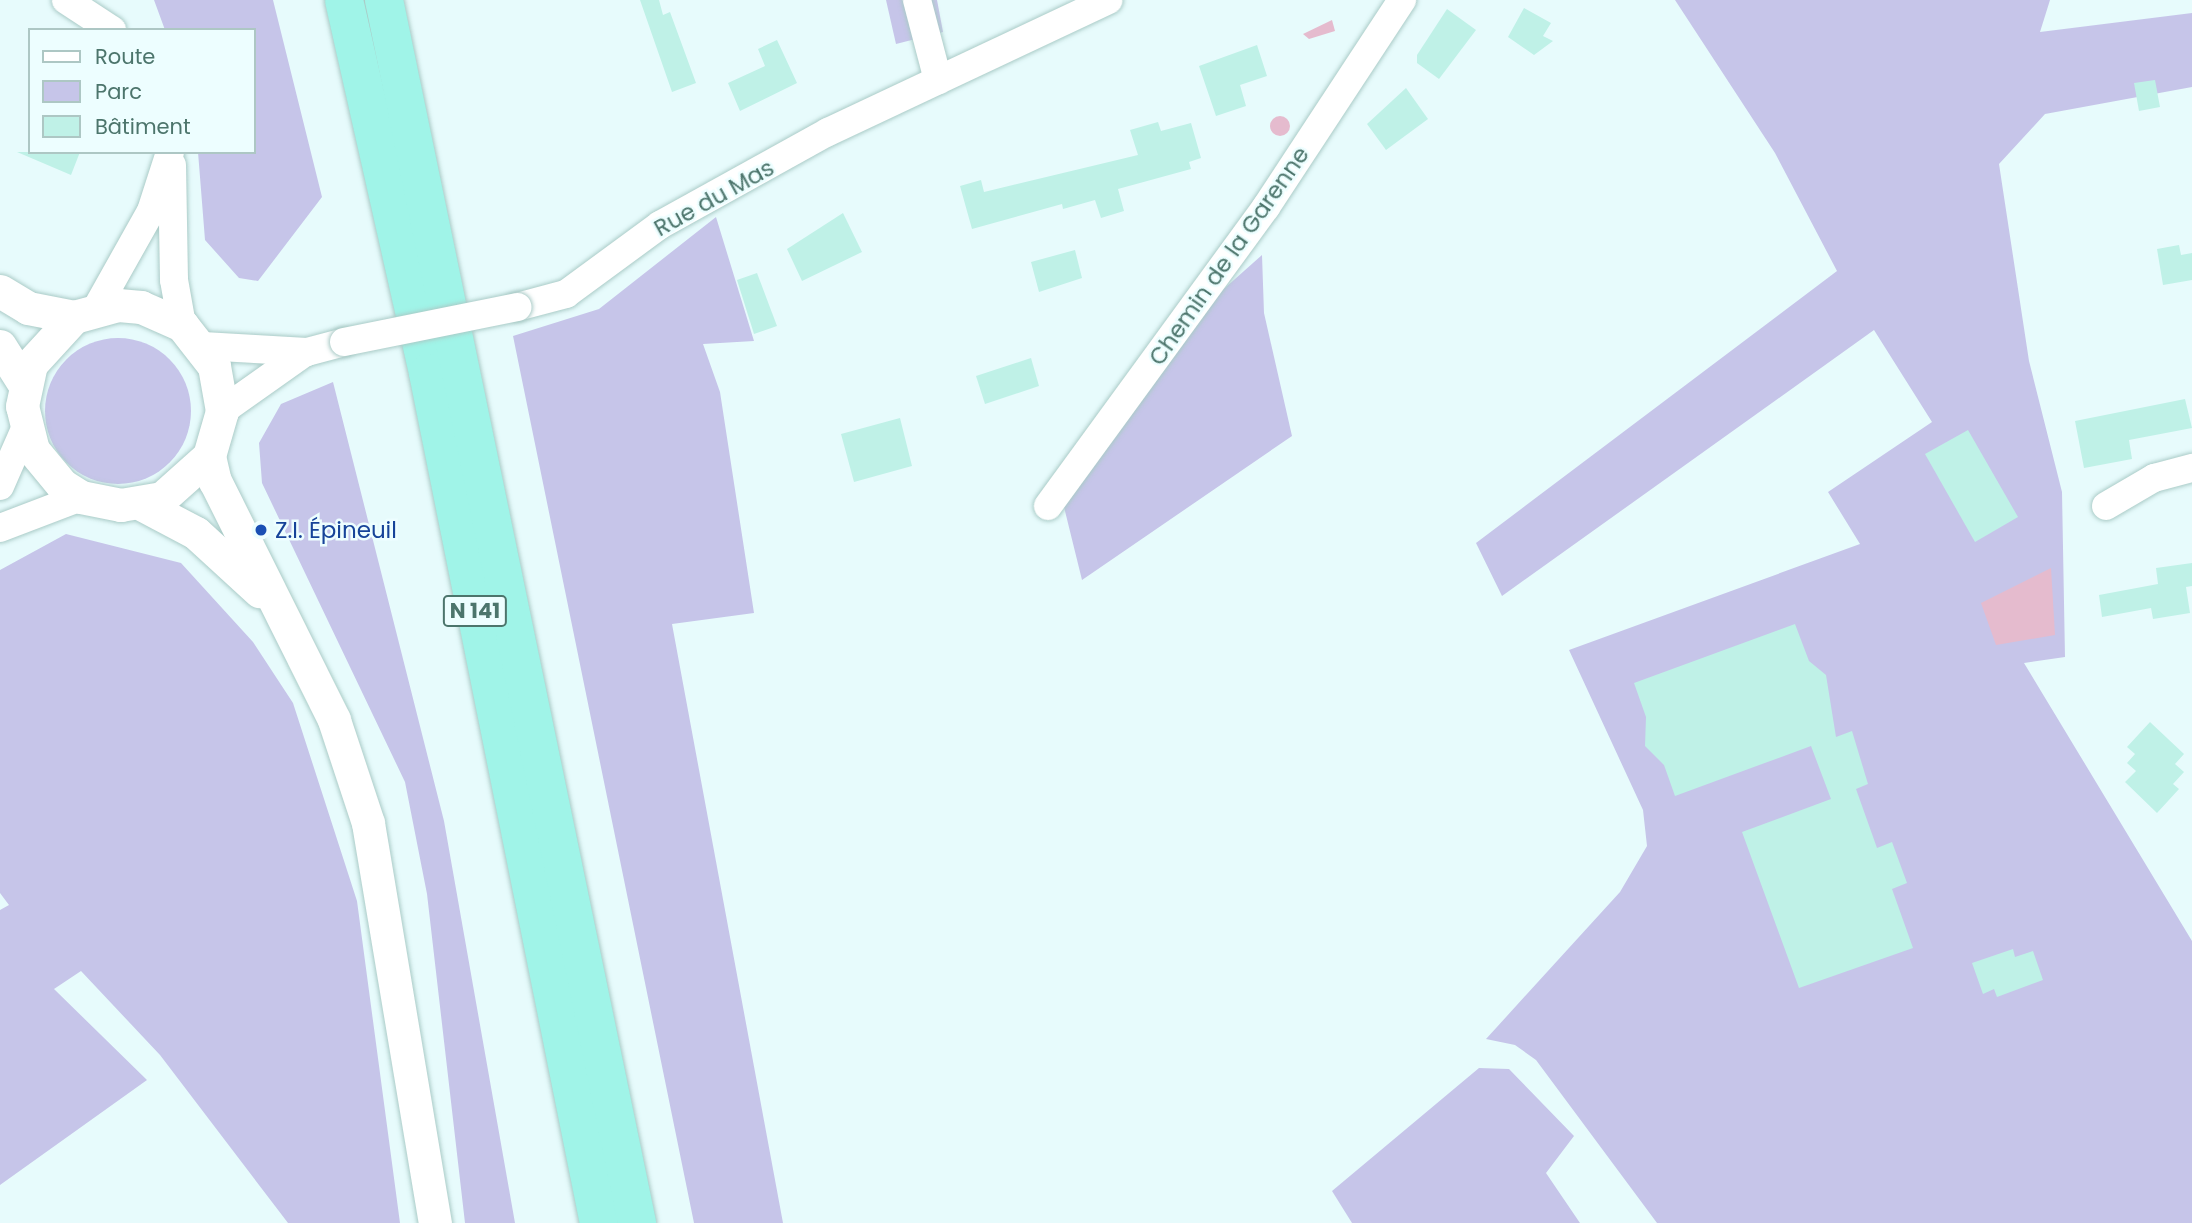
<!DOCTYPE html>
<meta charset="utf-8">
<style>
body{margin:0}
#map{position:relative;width:2192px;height:1223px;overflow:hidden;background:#e7fbfc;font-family:Poppins,sans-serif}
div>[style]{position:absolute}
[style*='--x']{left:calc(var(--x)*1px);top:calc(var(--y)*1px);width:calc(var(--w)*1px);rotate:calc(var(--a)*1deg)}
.green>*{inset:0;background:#c6c5e9}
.round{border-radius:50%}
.water>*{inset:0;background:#e5bbce}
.building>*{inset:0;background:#bff1e7}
.roads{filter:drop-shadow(0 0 2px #aacbc7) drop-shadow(0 0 2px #aacbc7)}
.minor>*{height:28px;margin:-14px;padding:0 14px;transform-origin:14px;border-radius:14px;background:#fff}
.tertiary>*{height:33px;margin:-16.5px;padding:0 16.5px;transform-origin:16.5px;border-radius:16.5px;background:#fff}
.trunk>*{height:38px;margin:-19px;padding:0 19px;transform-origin:19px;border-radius:19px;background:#a0f4e8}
.bridges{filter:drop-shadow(0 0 2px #aacbc7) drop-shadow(0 0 2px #aacbc7)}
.minor-bridge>*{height:28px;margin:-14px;padding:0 14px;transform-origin:14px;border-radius:14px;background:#fff}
.dots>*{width:19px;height:19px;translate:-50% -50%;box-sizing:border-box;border:4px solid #edfeff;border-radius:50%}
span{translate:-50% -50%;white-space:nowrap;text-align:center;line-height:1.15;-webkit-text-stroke:5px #edfeff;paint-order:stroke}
.shield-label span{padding:2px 5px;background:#edfeff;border:2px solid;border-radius:5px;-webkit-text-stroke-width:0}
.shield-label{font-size:21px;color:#4c756c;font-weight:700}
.street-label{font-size:23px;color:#4c756c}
.transit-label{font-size:23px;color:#164399}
.left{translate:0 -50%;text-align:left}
.legend{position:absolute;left:28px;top:28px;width:228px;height:126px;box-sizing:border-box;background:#edfeff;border:2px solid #adc7c4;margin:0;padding:9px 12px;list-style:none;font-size:21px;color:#4c756c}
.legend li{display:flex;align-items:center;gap:14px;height:35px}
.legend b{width:35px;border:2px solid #adc7c4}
</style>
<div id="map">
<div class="green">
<i style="clip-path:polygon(154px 0,273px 0,322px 197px,258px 281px,239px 278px,205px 240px,198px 152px,254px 152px,254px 30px,165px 30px)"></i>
<i style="clip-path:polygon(886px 0,937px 0,943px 32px,896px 44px)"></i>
<i style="clip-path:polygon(1675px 0,2050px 0,2040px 32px,2192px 13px,2192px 87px,2045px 114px,1999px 164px,2029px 361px,2062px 492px,2065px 657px,2024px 663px,2192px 941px,2192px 1223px,1657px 1223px,1536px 1060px,1515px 1045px,1486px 1039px,1620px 892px,1647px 846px,1643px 810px,1569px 650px,1860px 544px,1828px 492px,1932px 422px,1874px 330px,1502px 596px,1476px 543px,1837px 271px,1775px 153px)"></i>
<i style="clip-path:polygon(716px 217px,754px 341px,703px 344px,720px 392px,754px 613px,672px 624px,783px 1223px,694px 1223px,513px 336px,599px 309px)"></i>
<i style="clip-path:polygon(1262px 255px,1264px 313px,1292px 436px,1082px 580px,1064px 507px,1217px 295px)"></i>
<i class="round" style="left:45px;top:338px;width:146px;height:146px"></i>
<i style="clip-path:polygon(333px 382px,444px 821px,515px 1223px,465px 1223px,427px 894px,405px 782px,262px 483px,259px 443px,281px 404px)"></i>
<i style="clip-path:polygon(66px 534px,181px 563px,253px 642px,293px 703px,357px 901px,400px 1223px,288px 1223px,160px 1055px,81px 971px,54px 989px,147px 1080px,0 1185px,0 910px,9px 905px,0 893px,0 570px)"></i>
<i style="clip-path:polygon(1479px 1068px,1509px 1069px,1574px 1136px,1546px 1173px,1580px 1223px,1352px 1223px,1332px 1191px)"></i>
</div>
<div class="water">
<i style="clip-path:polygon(1332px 20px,1335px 31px,1309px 39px,1303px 34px)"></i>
<i class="round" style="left:1270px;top:116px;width:20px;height:20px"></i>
<i style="clip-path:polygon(2051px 568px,2055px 635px,1996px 645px,1981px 603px)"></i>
</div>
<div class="building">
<i style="clip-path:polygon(640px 0,659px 0,663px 15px,670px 12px,696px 83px,672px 92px)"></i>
<i style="clip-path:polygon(1524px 8px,1551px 23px,1543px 36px,1553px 41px,1534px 55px,1508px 37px)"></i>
<i style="clip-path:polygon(1447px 9px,1476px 30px,1439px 79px,1417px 63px,1417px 55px)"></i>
<i style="clip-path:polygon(777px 40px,797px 83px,740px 111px,728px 83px,765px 66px,758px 49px)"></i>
<i style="clip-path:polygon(1257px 45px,1267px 76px,1240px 85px,1246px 106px,1216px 116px,1199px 66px)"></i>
<i style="clip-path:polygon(2155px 80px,2160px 107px,2139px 111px,2134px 83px)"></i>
<i style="clip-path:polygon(1406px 88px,1428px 119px,1386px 150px,1367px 124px)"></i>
<i style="clip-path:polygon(1158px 122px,1161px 131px,1191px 123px,1201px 158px,1189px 162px,1191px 169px,1118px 189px,1124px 211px,1101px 218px,1095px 200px,1063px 209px,1062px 204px,972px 229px,960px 186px,981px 180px,984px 192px,1138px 155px,1130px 130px)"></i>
<i style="clip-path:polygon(17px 152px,80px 152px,71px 175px)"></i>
<i style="clip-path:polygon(843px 213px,862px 252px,802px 281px,787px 249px)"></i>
<i style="clip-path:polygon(2179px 245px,2181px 255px,2192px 253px,2192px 280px,2163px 285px,2157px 249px)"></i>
<i style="clip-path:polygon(1075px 250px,1082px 278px,1039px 292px,1031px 262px)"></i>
<i style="clip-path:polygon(757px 273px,777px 326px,754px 334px,737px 280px)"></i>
<i style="clip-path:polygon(1031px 358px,1039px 386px,985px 404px,976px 376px)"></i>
<i style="clip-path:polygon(2185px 399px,2192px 428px,2129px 440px,2132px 459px,2084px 468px,2075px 421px)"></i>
<i style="clip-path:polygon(900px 418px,912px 466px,854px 482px,841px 434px)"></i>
<i style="clip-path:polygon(1968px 430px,2018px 517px,1975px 542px,1925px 454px)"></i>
<i style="clip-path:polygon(2192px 563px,2192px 586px,2186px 587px,2190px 613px,2153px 619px,2151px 608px,2102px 617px,2099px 595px,2158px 584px,2156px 568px)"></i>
<i style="clip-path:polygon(1795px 624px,1809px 661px,1826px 675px,1836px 737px,1852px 731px,1868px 784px,1856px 789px,1877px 848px,1892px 842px,1907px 883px,1892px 889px,1913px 948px,1799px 988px,1742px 832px,1831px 799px,1811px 746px,1675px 796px,1664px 765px,1645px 746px,1646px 717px,1634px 683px)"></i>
<i style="clip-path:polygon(2150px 722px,2184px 754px,2175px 764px,2184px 772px,2173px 784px,2179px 789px,2157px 813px,2125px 782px,2136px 771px,2127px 763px,2135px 754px,2127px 747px)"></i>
<i style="clip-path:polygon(2013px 949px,2015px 957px,2033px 951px,2043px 980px,1997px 997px,1994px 989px,1983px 994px,1972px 963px)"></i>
</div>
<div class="roads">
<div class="minor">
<i style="--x:66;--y:0;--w:55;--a:33.1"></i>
<i style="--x:917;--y:0;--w:83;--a:75.3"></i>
<i style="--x:172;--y:165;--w:115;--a:89"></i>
<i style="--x:174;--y:280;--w:46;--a:79.9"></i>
<i style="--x:517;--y:307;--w:51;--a:-14.9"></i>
<i style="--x:566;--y:294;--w:117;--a:-36.3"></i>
<i style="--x:660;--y:225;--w:192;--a:-29"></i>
<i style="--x:828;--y:132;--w:310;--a:-25.2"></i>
<i style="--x:96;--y:309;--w:112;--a:-60.7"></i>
<i style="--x:151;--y:211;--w:62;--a:-72.1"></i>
<i style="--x:203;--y:346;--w:104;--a:3.3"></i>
<i style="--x:307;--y:352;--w:38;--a:-15"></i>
<i style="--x:222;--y:411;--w:100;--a:-35.3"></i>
<i style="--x:0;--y:486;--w:62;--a:-66.3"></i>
<i style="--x:1048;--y:506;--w:370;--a:-53.9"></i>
<i style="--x:1266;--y:207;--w:248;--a:-56.7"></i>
<i style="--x:2106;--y:506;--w:56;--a:-30.3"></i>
<i style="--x:2154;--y:478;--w:39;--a:-15"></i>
<i style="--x:0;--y:528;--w:87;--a:-20.9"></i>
</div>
<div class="tertiary">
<i style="--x:0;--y:291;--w:33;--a:31"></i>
<i style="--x:28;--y:308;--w:47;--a:11.1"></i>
<i style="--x:0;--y:346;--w:45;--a:57.7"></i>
<i style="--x:209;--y:456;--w:63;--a:138.2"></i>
<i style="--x:162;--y:498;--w:42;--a:170.3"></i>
<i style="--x:121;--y:505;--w:41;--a:-168.7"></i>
<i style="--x:81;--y:497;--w:22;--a:-148"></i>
<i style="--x:62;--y:485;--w:45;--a:-129.6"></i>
<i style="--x:33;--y:450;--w:45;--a:-104"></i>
<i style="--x:22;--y:406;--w:43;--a:-77.9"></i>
<i style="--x:31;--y:364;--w:64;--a:-47.5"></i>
<i style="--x:74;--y:317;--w:46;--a:-15.3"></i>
<i style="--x:118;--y:305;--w:23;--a:5"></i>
<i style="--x:141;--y:307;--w:45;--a:23.7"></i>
<i style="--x:182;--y:325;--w:52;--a:52"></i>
<i style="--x:214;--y:366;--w:46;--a:79.9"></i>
<i style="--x:222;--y:411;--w:47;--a:106.1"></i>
<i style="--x:209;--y:456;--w:26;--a:77"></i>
<i style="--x:215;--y:481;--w:267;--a:63.5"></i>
<i style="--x:334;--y:720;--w:108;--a:71.7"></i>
<i style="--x:368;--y:823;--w:406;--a:80.5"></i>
<i style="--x:141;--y:504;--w:62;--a:27.8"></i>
<i style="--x:196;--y:533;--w:86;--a:42.6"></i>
</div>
<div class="trunk">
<i style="--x:344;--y:0;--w:382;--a:77.3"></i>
<i style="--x:428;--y:373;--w:867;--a:78.63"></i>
<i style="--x:384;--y:0;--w:1249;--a:78.31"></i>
</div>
</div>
<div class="bridges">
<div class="minor-bridge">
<i style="--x:344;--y:342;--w:177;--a:-11.4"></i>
</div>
</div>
<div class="dots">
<i style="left:261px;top:530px;background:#1a4fb4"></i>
</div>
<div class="shield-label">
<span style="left:475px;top:611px">N 141</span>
</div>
<div class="street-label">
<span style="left:714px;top:198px;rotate:-29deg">Rue du Mas</span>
<span style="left:1229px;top:256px;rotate:-55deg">Chemin de la Garenne</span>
</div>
<div class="transit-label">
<span class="left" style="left:275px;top:530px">Z.I. Épineuil</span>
</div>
<ul class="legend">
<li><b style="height:9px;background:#fff"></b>Route</li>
<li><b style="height:19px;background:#c6c5e9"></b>Parc</li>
<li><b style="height:19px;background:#bff1e7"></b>Bâtiment</li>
</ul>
</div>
